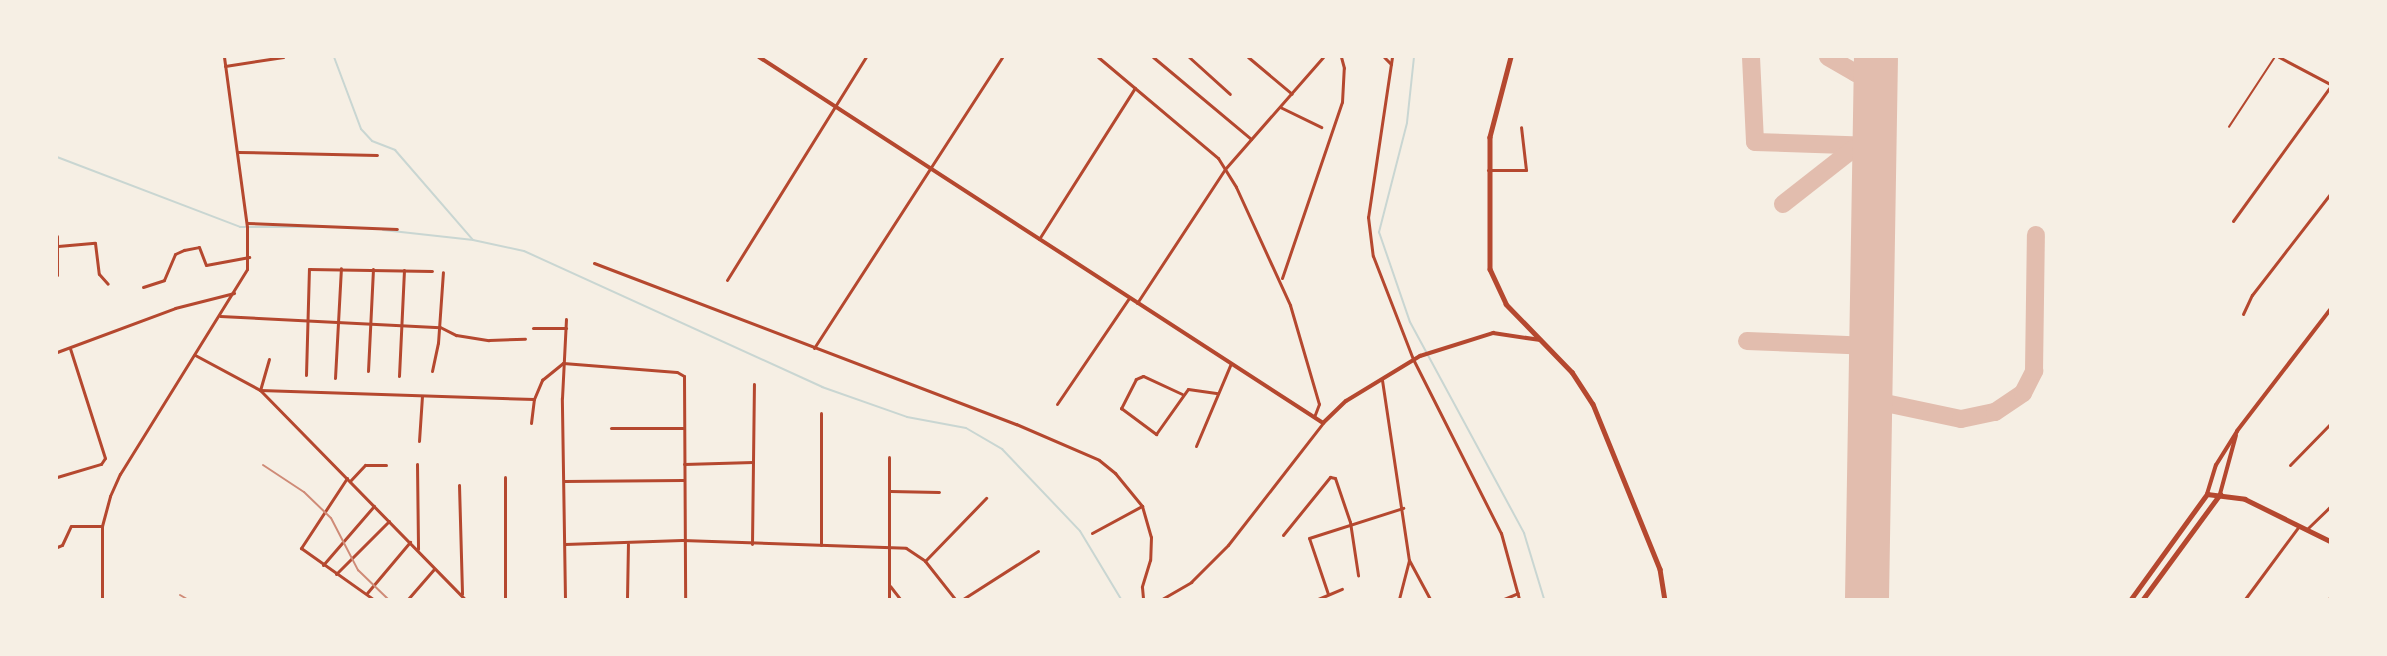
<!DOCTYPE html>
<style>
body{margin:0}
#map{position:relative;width:2387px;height:656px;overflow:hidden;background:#f6efe4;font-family:"Playfair Display",serif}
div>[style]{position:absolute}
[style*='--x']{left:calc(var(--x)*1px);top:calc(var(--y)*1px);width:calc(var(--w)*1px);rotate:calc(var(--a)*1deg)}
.stream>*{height:2px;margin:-1px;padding:0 1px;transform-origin:1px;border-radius:1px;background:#c9d6d2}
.taxiway>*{height:18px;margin:-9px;padding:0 9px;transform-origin:9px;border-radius:9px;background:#e2bdae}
.runway>*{height:44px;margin:-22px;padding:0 22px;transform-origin:22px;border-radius:22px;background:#e2bdae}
.service>*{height:1.5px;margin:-0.75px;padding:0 0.75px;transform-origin:0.75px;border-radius:0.75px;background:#b5482f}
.minor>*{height:3px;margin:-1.5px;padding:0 1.5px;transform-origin:1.5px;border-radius:1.5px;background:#b5482f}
.tertiary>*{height:4px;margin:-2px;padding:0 2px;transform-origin:2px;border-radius:2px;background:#b5482f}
.secondary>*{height:4.5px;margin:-2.25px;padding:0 2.25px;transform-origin:2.25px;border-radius:2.25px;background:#b5482f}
.rail>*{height:2px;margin:-1px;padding:0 1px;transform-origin:1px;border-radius:1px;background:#cf8b77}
span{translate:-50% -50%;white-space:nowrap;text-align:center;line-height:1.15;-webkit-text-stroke:4.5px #f6efe4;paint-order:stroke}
.frame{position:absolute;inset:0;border:58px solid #f6efe4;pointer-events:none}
</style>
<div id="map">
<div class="stream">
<i style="--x:334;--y:57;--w:77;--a:69.4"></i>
<i style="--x:361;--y:129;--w:16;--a:47"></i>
<i style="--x:372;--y:141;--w:25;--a:21"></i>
<i style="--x:395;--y:150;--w:119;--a:49.1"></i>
<i style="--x:473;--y:240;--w:52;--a:12.2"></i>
<i style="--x:524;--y:251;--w:328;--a:24.5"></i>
<i style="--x:822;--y:387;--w:90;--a:19.4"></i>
<i style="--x:907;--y:417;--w:60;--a:10.6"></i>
<i style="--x:966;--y:428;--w:42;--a:30.3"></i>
<i style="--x:1002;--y:449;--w:113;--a:46.4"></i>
<i style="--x:1080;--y:531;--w:79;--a:58.9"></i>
<i style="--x:1414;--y:57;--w:66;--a:96.1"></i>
<i style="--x:1407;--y:123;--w:113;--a:104.4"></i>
<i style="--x:1379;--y:232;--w:95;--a:71"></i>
<i style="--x:1410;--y:322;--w:240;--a:61.6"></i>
<i style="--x:1524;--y:533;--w:69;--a:73.1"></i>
<i style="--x:57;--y:157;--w:196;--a:20.9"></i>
<i style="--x:240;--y:227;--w:81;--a:0"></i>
<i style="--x:383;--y:230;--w:91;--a:6.3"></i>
</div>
<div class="taxiway">
<i style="--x:1751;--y:57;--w:85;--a:87.3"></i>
<i style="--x:1755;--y:142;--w:120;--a:1.9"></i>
<i style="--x:1828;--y:57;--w:32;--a:30"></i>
<i style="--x:1856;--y:73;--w:20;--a:9"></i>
<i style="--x:1783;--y:204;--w:94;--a:-38.1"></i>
<i style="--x:1747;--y:341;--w:125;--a:2.3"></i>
<i style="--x:1871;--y:400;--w:92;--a:11.9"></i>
<i style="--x:1961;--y:419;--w:35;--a:-12"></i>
<i style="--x:1995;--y:412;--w:34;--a:-34"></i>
<i style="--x:2023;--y:393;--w:25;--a:-63"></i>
<i style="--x:2034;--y:371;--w:136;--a:-89.2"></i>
</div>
<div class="runway">
<i style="--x:1867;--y:599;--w:542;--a:-89.05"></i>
</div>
<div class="service">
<i style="--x:2229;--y:127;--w:84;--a:-56.7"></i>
</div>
<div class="minor">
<i style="--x:1098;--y:57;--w:157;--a:40.1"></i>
<i style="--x:1218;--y:158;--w:34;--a:58"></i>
<i style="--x:1236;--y:187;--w:130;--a:65.4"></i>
<i style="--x:1290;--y:305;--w:103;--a:73.7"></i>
<i style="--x:1319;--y:404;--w:14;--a:111"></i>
<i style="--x:1153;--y:57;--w:128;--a:39.9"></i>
<i style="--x:1189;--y:57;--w:55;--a:42.1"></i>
<i style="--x:1248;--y:57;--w:57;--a:40.1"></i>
<i style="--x:1384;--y:57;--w:10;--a:45"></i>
<i style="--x:1392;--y:57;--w:162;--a:98.5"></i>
<i style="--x:1368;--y:217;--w:39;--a:83"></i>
<i style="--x:1373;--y:256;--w:110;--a:68.8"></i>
<i style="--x:1413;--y:359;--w:195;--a:63.2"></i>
<i style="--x:1501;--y:533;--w:68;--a:74.7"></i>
<i style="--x:2279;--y:57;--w:58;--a:27.9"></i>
<i style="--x:225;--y:66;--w:59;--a:-8.8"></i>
<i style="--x:1280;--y:107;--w:46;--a:26"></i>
<i style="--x:238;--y:152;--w:139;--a:1.2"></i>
<i style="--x:1488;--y:170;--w:38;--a:0"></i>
<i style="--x:1526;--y:170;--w:43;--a:-96.6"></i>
<i style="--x:2233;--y:221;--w:165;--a:-54.1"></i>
<i style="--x:247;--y:223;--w:150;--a:2.3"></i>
<i style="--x:57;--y:236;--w:39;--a:90"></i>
<i style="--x:1039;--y:239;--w:179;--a:-57.6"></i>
<i style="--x:58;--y:246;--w:37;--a:-5"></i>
<i style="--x:95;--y:243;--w:31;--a:83"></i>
<i style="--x:99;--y:274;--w:13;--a:48"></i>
<i style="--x:594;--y:263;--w:452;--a:20.9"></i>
<i style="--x:1016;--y:424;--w:90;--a:23.4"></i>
<i style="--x:1099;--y:460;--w:21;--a:39"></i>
<i style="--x:1115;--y:473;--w:43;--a:50.7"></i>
<i style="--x:1142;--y:506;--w:32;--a:74"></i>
<i style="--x:1151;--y:537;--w:23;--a:92"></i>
<i style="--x:1150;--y:560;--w:28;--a:107"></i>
<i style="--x:1142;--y:587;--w:12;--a:85"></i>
<i style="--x:1282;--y:278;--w:186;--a:-71.2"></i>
<i style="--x:1342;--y:102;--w:34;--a:-87"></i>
<i style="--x:1344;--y:68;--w:11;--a:-105"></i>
<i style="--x:727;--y:280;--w:263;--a:-58.1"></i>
<i style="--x:143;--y:287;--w:22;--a:-18"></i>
<i style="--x:164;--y:280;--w:28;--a:-67"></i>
<i style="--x:175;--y:254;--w:10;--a:-24"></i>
<i style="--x:184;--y:250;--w:15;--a:-11"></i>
<i style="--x:199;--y:247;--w:19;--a:69"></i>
<i style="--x:206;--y:265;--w:44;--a:-10.5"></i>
<i style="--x:1137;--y:303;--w:160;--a:-56.7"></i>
<i style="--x:1225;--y:169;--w:149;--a:-48.8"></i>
<i style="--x:2243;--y:314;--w:21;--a:-65"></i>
<i style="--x:2252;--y:295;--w:128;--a:-52.3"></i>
<i style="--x:220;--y:316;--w:220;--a:2.9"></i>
<i style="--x:440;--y:327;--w:18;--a:27"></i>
<i style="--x:456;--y:335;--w:33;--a:9"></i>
<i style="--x:489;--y:340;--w:36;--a:-2"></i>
<i style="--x:533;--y:328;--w:33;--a:0"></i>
<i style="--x:814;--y:348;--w:346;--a:-57.1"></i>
<i style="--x:57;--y:352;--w:126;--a:-20.4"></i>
<i style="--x:175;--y:308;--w:61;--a:-14.3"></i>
<i style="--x:195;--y:355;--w:74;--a:28.3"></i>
<i style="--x:260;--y:390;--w:293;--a:45.6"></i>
<i style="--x:269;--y:359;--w:32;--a:106"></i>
<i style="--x:260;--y:390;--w:274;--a:1.9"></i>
<i style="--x:534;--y:399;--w:21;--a:-67"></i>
<i style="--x:542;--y:380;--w:27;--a:-39"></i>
<i style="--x:563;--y:363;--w:114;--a:4.5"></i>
<i style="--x:677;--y:372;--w:8;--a:30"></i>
<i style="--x:684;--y:376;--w:223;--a:89.7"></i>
<i style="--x:368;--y:371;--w:102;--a:-87.2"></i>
<i style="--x:432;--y:371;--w:29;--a:-78"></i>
<i style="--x:438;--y:343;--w:71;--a:-86"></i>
<i style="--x:306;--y:375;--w:106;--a:-88.4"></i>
<i style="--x:309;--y:269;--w:123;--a:0.9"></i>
<i style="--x:399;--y:376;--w:106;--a:-87.3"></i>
<i style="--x:335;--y:378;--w:110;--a:-86.9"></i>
<i style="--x:1382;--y:380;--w:182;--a:81.5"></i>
<i style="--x:1409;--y:560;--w:44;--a:61.7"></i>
<i style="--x:1182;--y:394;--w:43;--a:-155.2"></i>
<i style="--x:1143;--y:376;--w:8;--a:157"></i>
<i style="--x:1136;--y:379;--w:33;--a:117"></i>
<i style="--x:1121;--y:408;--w:44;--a:36.6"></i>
<i style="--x:1156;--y:434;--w:55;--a:-54.6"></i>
<i style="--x:1188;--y:389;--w:30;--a:8"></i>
<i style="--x:1057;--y:404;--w:128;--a:-55.8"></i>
<i style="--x:821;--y:413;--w:132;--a:90"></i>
<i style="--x:531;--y:423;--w:24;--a:-83"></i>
<i style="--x:611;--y:428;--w:72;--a:0"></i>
<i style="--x:419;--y:441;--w:45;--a:-86.2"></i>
<i style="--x:1196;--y:446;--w:90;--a:-67.1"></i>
<i style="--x:417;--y:464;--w:85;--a:89.3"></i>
<i style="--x:684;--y:464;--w:69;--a:-1.7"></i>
<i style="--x:2290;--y:465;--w:57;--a:-45.7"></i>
<i style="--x:57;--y:477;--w:46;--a:-16.5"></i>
<i style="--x:101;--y:464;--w:7;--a:-56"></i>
<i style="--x:105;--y:458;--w:115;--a:-107.7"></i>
<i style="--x:347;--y:478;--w:84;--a:123.3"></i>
<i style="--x:301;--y:548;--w:88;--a:35.3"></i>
<i style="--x:350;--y:481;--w:22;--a:-47"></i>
<i style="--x:365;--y:465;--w:21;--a:0"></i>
<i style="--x:564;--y:481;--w:119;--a:-0.5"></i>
<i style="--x:459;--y:485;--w:109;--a:88.4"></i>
<i style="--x:890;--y:491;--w:49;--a:1.2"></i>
<i style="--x:2308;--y:528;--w:30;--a:-44"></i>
<i style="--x:1092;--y:533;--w:57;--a:-28.4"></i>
<i style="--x:1283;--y:535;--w:75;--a:-51"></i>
<i style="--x:1330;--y:477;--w:5;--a:11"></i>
<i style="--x:1335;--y:478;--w:46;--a:71.2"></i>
<i style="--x:1350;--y:522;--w:54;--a:81.4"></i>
<i style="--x:565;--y:544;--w:117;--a:-2"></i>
<i style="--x:682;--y:540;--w:224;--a:2"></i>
<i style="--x:906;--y:548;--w:23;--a:34"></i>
<i style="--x:925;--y:561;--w:48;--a:51.7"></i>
<i style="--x:752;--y:544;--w:160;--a:-89.3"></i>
<i style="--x:57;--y:547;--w:5;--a:-22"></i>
<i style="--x:62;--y:545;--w:21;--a:-65"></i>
<i style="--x:71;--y:526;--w:31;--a:0"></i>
<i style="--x:925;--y:561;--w:88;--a:-45.9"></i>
<i style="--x:323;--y:565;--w:78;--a:-49.2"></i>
<i style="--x:336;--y:574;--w:75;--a:-45"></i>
<i style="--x:890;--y:586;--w:16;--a:52"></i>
<i style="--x:367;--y:593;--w:67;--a:-49.9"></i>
<i style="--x:1328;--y:594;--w:59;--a:-108.7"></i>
<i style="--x:1309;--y:538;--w:99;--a:-17.7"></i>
<i style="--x:102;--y:599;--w:73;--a:-90"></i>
<i style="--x:102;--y:526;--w:31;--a:-75"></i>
<i style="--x:110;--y:496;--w:24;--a:-66"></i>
<i style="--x:120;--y:474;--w:241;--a:-58.2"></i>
<i style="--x:247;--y:269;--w:42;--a:-90"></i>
<i style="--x:247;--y:227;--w:172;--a:-97.7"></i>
<i style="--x:408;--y:599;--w:40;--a:-49"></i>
<i style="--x:505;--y:599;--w:122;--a:-90"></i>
<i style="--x:565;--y:599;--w:201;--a:-90.9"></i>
<i style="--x:562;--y:398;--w:79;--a:-87.1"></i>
<i style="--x:627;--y:599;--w:55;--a:-89"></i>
<i style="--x:889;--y:599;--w:142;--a:-90"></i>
<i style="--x:963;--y:599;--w:89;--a:-32.6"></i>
<i style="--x:1162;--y:599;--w:34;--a:-30"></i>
<i style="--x:1191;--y:582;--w:52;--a:-45"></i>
<i style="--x:1228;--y:545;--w:155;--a:-52.1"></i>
<i style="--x:1318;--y:599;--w:26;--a:-23"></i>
<i style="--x:1399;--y:599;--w:40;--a:-75.6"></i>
<i style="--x:1504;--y:599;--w:15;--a:-23"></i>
<i style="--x:2245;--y:599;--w:91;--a:-53.5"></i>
<i style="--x:2329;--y:599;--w:2;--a:-63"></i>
</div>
<div class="tertiary">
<i style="--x:759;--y:57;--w:672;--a:32.98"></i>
<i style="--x:1323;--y:423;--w:32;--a:-44"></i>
<i style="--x:1346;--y:401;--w:87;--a:-31.3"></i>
<i style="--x:1420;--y:356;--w:77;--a:-17.5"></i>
<i style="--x:1493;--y:333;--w:48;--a:8.5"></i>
<i style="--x:2207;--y:494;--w:30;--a:-73"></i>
<i style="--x:2216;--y:465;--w:40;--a:-58"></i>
<i style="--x:2237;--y:431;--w:153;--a:-52.5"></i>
<i style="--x:2220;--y:494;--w:61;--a:-74.8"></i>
</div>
<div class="secondary">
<i style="--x:1511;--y:57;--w:83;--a:104.7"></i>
<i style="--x:1490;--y:137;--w:132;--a:90"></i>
<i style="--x:1490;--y:269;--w:38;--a:65"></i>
<i style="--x:1506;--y:304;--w:95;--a:45.9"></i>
<i style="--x:1572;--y:372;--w:38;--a:57"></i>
<i style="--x:1593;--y:404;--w:178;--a:67.9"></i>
<i style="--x:1660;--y:569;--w:30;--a:81"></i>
<i style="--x:2131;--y:599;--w:130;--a:-54.1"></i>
<i style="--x:2207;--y:494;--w:38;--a:7"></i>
<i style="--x:2245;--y:499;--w:95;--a:26.3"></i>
<i style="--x:2143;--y:599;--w:130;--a:-53.7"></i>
</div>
<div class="rail">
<i style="--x:263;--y:465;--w:49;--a:33.4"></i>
<i style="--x:304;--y:492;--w:37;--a:44"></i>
<i style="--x:331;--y:518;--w:59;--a:62.6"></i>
<i style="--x:358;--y:570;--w:42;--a:44"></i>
<i style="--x:180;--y:595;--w:8;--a:30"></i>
</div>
<div class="frame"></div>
</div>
